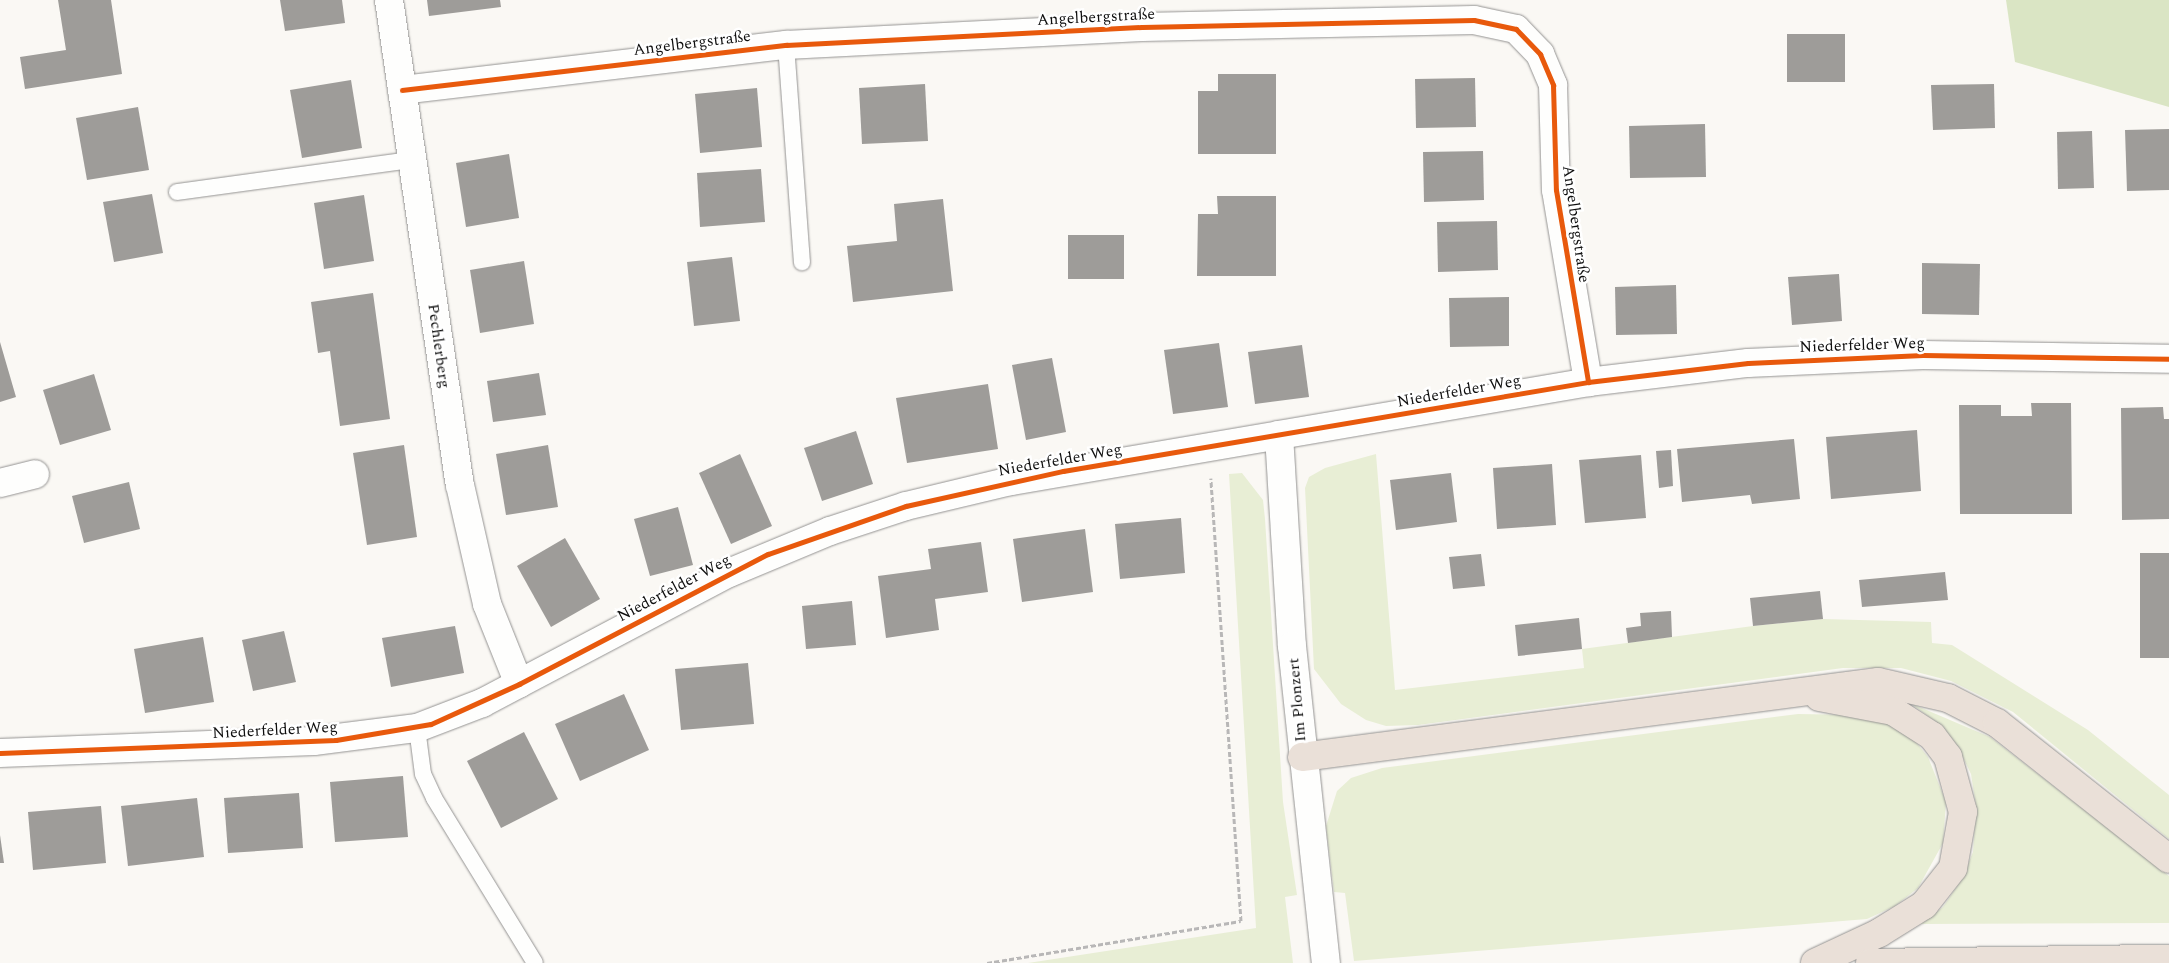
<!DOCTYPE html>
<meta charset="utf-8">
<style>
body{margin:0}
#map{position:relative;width:2169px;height:963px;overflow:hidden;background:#faf8f4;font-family:Spectral,serif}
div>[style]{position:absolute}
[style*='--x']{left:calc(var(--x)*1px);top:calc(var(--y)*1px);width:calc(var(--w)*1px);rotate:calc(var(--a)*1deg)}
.green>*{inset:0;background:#e8eed5}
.forest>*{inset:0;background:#dae5c4}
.building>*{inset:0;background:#9e9c99}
.path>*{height:3px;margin-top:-1.5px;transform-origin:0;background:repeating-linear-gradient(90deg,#b8b7b7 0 5px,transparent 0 7.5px)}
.roads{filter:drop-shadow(0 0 1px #949392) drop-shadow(0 0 1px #949392)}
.service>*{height:16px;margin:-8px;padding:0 8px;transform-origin:8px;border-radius:8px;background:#fefefd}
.minor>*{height:28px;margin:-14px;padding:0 14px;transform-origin:14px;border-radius:14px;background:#fefefd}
.tertiary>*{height:28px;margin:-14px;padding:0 14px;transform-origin:14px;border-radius:14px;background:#fefefd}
.trunk>*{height:28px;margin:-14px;padding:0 14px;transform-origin:14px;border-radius:14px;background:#eae0d8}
.cycleway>*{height:5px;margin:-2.5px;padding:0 2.5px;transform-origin:2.5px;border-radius:2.5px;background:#e8590c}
span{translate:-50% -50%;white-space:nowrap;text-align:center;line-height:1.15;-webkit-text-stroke:5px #fff;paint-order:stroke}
.street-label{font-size:16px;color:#0e0e0e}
</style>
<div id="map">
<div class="green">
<i style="clip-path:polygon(1376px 454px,1395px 690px,1584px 668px,1582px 649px,1753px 626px,1823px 619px,1931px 622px,1932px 643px,1952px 645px,2088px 730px,2169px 795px,2169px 839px,2013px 712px,1951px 681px,1901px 668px,1843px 668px,1418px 725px,1386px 726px,1366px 720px,1341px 704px,1314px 669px,1305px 488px,1309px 477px,1325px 468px)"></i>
<i style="clip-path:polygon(1242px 473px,1263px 500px,1265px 519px,1283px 802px,1297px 895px,1285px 897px,1293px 963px,1028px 963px,1256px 928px,1229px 474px)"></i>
<i style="clip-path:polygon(1910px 703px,1990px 737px,2169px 876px,2169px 923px,1921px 924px,1943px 907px,1962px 879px,1973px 852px,1976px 806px,1971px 774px,1958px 747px,1943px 727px)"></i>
<i style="clip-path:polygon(1798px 714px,1858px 715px,1885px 722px,1911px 736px,1928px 757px,1946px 802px,1943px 843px,1918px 888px,1895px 906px,1867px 919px,1354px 961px,1345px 893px,1334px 892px,1326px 826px,1337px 791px,1351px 778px,1382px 768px)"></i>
</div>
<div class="forest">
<i style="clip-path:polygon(2006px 0,2169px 0,2169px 107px,2015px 62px)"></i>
</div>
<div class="building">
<i style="clip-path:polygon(58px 0,111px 0,122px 74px,25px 89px,20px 57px,66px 50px)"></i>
<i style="clip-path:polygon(280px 0,342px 0,345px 23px,285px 31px)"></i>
<i style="clip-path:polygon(427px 0,500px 0,501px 7px,429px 16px)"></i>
<i style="clip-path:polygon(1787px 34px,1845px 34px,1845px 82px,1787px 82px)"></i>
<i style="clip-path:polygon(1218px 74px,1276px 74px,1276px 154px,1198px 154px,1198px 91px,1218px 91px)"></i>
<i style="clip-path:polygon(1475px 78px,1476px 127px,1416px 128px,1415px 79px)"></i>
<i style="clip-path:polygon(351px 80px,362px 148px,302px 158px,290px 90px)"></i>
<i style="clip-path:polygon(925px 84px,928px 141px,862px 144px,859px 88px)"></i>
<i style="clip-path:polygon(1994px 84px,1995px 128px,1933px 130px,1931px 85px)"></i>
<i style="clip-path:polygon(757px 88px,762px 147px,700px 153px,695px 94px)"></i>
<i style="clip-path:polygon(138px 107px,149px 170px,87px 180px,76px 118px)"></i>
<i style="clip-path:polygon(1705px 124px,1706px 177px,1630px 178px,1629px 126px)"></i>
<i style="clip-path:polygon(2169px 129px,2169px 190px,2127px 191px,2125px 130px)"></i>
<i style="clip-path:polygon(2092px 131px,2094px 188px,2058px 189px,2057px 132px)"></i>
<i style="clip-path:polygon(1483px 151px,1484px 200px,1424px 202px,1423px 152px)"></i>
<i style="clip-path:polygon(509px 154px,519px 218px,466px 227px,456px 163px)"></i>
<i style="clip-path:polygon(761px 169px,765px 222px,700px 227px,697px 173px)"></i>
<i style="clip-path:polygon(152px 194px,163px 253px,114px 262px,103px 202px)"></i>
<i style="clip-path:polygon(364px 195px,374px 261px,324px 269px,314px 203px)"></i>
<i style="clip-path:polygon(1217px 196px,1276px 196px,1276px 276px,1197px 276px,1198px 214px,1218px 214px)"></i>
<i style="clip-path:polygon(943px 199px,953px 291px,853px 302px,847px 246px,897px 241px,894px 204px)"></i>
<i style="clip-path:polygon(1497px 221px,1498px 270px,1438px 272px,1437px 222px)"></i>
<i style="clip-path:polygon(1068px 235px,1124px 235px,1124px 279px,1068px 279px)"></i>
<i style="clip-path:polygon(732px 257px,740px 321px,694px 326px,687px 262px)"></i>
<i style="clip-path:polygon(524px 261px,534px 324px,480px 333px,470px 270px)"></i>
<i style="clip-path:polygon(1922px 263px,1980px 264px,1979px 315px,1922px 314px)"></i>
<i style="clip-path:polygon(1839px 274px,1842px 321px,1792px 325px,1788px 277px)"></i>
<i style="clip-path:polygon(1676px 285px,1677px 334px,1616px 335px,1615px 287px)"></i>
<i style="clip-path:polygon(373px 293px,390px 419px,340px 426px,330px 351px,318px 353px,311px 302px)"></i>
<i style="clip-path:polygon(1509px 297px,1509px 346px,1450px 347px,1449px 298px)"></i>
<i style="clip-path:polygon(0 342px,16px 397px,0 402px)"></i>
<i style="clip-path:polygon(1219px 343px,1228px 407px,1173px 414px,1164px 350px)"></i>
<i style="clip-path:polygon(1302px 345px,1309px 397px,1255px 404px,1248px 352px)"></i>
<i style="clip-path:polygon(1052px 358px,1066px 432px,1026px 440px,1012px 365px)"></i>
<i style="clip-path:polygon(539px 373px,546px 415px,493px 422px,487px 381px)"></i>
<i style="clip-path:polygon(94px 374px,111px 430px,60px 445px,43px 390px)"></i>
<i style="clip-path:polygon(988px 384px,998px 449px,907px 463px,896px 398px)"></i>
<i style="clip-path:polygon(2031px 403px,2071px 403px,2072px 514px,1960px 514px,1959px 405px,2001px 405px,2001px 416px,2032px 416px)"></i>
<i style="clip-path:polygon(2163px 407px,2164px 419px,2169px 419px,2169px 519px,2122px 520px,2121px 408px)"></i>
<i style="clip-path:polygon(1917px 430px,1921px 491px,1831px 499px,1826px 437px)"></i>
<i style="clip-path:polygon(856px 431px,873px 484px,822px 501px,804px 448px)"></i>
<i style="clip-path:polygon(1794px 439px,1800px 499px,1752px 504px,1750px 495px,1682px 502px,1677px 449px)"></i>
<i style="clip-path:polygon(404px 445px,417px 537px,367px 545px,353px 453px)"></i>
<i style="clip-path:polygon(548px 445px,558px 507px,506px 515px,496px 454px)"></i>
<i style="clip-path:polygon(1671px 450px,1673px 486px,1659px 488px,1656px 451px)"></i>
<i style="clip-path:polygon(740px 454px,772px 526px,731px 544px,699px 473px)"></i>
<i style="clip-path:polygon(1641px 455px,1646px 518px,1585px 523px,1579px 460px)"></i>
<i style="clip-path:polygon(1552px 464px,1556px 525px,1497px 529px,1493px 468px)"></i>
<i style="clip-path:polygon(1451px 473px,1457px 522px,1396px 530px,1390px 480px)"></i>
<i style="clip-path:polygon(129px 482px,140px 529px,84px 543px,72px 496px)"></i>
<i style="clip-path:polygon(678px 507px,693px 565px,650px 576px,634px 519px)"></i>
<i style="clip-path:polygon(1181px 518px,1185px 573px,1120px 579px,1115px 524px)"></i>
<i style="clip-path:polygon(1085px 529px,1093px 592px,1022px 602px,1013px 539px)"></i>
<i style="clip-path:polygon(565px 538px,600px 599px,551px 627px,517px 566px)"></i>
<i style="clip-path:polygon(981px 542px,988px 592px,935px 599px,939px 630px,886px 638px,878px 576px,931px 569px,928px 549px)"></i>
<i style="clip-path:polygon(2140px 553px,2169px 553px,2169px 658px,2140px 658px)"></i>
<i style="clip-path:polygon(1481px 554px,1485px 586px,1453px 589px,1449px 557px)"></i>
<i style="clip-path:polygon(1945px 572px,1948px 600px,1862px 607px,1859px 580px)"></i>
<i style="clip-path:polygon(1820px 591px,1823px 619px,1753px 626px,1750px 598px)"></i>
<i style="clip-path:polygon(852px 601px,856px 645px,806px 649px,802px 606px)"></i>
<i style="clip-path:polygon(1671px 611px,1672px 637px,1628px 643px,1626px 628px,1641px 626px,1640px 613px)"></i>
<i style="clip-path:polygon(1579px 618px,1582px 649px,1518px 656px,1515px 625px)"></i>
<i style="clip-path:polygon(455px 626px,464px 673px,391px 687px,382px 638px)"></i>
<i style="clip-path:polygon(284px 631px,296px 682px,253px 691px,242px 640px)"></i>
<i style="clip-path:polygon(203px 637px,214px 702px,145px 713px,134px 649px)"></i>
<i style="clip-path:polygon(748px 663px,754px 724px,681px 730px,675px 669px)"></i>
<i style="clip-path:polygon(624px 694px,649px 750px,580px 781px,555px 724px)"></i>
<i style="clip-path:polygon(524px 732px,558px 799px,501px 828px,467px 761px)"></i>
<i style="clip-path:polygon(403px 776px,408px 837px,335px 842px,330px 782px)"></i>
<i style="clip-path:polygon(299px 793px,303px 848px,228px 853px,224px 798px)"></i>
<i style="clip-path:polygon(197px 798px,204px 857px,128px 866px,121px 806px)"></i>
<i style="clip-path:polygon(101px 806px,106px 863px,33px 870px,28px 812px)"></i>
<i style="clip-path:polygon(0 835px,4px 863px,0 863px)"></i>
</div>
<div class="path">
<i style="--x:987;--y:963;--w:257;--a:-9.4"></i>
<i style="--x:1241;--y:921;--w:444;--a:-93.9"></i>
</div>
<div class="roads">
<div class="service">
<i style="--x:786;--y:45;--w:218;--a:85.8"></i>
<i style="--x:177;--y:192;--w:237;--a:-7.8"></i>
<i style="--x:417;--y:728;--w:46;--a:82.6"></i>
<i style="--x:423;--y:774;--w:26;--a:65"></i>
<i style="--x:434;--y:798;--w:193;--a:58.5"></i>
</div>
<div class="minor">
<i style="--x:389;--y:0;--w:490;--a:81.7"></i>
<i style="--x:460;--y:485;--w:122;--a:77.2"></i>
<i style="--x:487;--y:604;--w:86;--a:68.2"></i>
<i style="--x:402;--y:90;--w:387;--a:-6.7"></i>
<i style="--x:786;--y:45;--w:356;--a:-2.9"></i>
<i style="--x:1142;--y:27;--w:332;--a:-1.2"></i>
<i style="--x:1474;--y:20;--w:43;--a:12.1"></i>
<i style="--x:1516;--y:29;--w:35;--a:46"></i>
<i style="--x:1540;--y:54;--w:34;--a:67"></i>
<i style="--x:1553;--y:85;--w:105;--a:88.4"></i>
<i style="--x:1556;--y:190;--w:195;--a:80.5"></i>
<i style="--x:1279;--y:435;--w:314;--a:-9.7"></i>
<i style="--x:1588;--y:382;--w:161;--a:-6.8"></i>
<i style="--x:1748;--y:363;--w:175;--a:-2.6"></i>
<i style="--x:1923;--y:355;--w:246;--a:0.9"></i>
<i style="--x:0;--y:483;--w:36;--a:-14"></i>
</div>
<div class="tertiary">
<i style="--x:0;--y:753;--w:314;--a:-2.2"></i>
<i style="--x:314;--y:741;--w:104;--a:-7.2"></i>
<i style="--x:417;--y:728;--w:70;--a:-21"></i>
<i style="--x:482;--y:703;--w:279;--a:-27.8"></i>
<i style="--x:729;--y:573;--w:109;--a:-22.6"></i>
<i style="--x:830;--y:531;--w:80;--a:-18.2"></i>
<i style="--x:906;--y:506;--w:108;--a:-13.4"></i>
<i style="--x:1011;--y:481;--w:272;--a:-9.7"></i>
<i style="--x:1279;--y:435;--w:211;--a:86.5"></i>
<i style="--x:1292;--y:646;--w:319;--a:83.9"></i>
</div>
<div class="trunk">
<i style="--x:1302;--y:757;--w:581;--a:-7.42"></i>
<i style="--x:1878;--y:682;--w:72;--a:12.9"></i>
<i style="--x:1948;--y:698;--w:55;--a:27"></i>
<i style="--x:1997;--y:723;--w:219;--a:38.3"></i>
<i style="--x:1815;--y:963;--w:71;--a:-25.1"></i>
<i style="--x:1879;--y:933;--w:53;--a:-31.9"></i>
<i style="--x:1924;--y:905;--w:47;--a:-51.9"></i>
<i style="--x:1953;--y:868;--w:57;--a:-79.9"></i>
<i style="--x:1963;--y:812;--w:57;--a:-105.3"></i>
<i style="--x:1948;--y:757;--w:26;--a:-127"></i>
<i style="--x:1932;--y:736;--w:46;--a:-147.3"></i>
<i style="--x:1893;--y:711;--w:75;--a:-169.3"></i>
<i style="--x:1870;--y:963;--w:299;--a:-0.8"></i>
</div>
</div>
<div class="cycleway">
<i style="--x:402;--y:90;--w:387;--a:-6.7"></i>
<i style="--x:786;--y:45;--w:356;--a:-2.9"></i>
<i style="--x:1142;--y:27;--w:332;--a:-1.2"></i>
<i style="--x:1474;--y:20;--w:43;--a:12.1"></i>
<i style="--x:1516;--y:29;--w:35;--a:46"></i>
<i style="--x:1540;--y:54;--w:34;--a:67"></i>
<i style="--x:1553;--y:85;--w:105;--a:88.4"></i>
<i style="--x:1556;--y:190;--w:195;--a:80.5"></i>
<i style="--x:0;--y:753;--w:336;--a:-2.2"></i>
<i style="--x:336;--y:740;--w:96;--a:-9.6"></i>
<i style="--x:431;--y:724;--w:97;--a:-24.4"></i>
<i style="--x:519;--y:684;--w:281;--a:-27.6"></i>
<i style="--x:768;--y:554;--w:146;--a:-19.2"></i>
<i style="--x:906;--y:506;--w:161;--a:-12.6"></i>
<i style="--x:1063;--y:471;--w:532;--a:-9.62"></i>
<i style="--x:1588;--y:382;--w:161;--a:-6.8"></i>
<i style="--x:1748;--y:363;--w:175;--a:-2.6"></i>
<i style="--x:1923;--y:355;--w:246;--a:0.9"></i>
</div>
<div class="street-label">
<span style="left:1096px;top:17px;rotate:-3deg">Angelbergstraße</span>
<span style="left:692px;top:43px;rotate:-7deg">Angelbergstraße</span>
<span style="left:1576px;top:224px;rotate:82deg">Angelbergstraße</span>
<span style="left:1862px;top:345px;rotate:-2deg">Niederfelder Weg</span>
<span style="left:439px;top:346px;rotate:82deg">Pechlerberg</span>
<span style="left:1459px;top:391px;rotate:-10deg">Niederfelder Weg</span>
<span style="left:1060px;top:460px;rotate:-10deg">Niederfelder Weg</span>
<span style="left:674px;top:588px;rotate:-28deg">Niederfelder Weg</span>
<span style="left:1297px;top:700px;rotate:-95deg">Im Plonzert</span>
<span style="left:275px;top:730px;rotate:-3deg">Niederfelder Weg</span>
</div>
</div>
